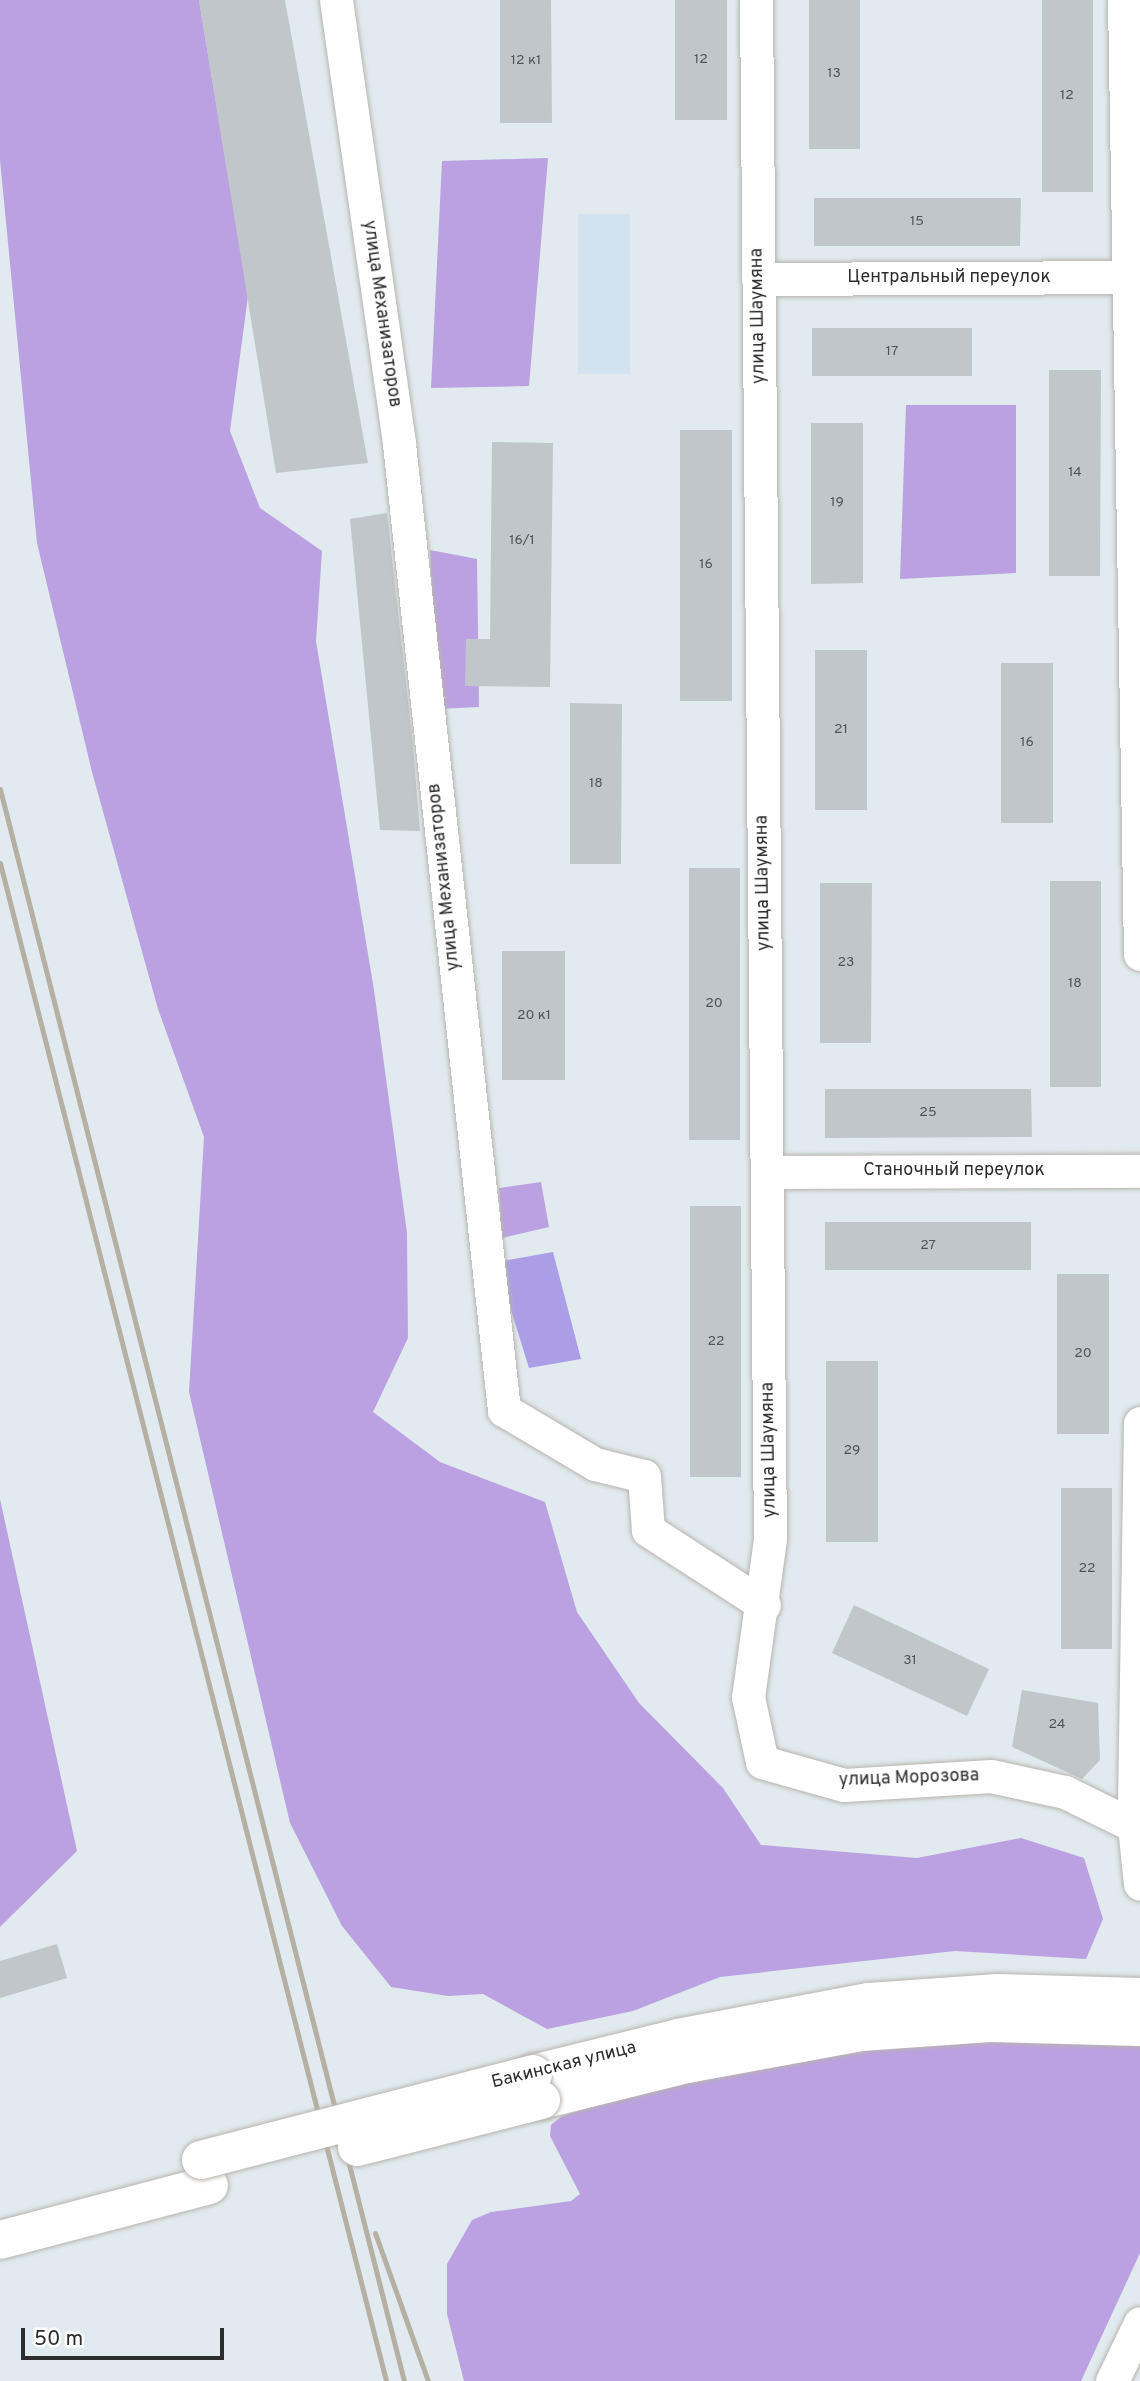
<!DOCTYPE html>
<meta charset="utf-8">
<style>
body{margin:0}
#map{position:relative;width:1140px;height:2381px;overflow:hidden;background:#e1eaee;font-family:Overpass,sans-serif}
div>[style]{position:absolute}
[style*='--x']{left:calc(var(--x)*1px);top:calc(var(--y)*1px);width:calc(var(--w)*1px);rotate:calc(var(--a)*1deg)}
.education>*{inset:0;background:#d2e2ee}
.green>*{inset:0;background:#bba1e1}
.pitch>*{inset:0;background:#ab9ee7}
.building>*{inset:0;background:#c0c6ca}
.roads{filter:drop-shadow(0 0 2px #b9b4ad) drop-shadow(0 0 2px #b9b4ad)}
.street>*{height:33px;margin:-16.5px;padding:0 16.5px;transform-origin:16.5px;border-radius:16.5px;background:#fff}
.secondary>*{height:38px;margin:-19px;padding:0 19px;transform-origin:19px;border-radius:19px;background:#fff}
.rail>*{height:5px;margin:-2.5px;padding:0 2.5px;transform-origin:2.5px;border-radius:2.5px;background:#b6afa4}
.bridges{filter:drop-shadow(0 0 2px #b9b4ad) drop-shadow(0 0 2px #b9b4ad)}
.secondary-bridge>*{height:38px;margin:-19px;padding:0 19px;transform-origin:19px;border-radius:19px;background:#fff}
span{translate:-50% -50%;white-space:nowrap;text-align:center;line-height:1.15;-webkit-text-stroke:6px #fff;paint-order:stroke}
.number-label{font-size:14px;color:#525354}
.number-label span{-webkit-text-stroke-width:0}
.street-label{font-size:18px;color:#2d2d2d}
.scale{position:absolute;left:21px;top:2328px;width:203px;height:32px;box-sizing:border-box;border:4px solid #2d2d2d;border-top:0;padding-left:9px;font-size:21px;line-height:24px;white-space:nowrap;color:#2d2d2d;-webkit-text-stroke:5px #fff;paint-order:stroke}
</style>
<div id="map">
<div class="education">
<i style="clip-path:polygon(578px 214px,630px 214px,630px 374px,578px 374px)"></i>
</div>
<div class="green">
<i style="clip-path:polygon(0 0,199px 0,248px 296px,230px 431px,260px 508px,322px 551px,316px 641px,374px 990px,407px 1233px,408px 1338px,373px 1412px,440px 1462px,545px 1502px,577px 1612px,639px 1703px,723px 1788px,761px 1845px,917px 1858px,1021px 1838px,1084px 1858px,1103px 1919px,1086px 1959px,955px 1951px,720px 1977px,633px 2011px,547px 2029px,483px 1994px,448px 1996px,391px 1987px,342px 1926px,290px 1823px,189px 1392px,204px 1137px,158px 1009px,92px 772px,37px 543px,0 160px)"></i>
<i style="clip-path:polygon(548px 158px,529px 386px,431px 388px,442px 161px)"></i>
<i style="clip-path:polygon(906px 405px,1016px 405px,1016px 573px,900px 579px)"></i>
<i style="clip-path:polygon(430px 550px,477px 559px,479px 707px,438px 709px)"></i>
<i style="clip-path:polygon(541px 1182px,549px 1227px,502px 1238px,499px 1188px)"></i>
<i style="clip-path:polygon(0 1499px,77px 1851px,0 1927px)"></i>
<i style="clip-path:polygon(994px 2041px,1140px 2045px,1140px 2253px,1081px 2381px,464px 2381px,447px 2314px,447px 2264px,472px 2220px,491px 2212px,571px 2201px,580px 2194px,550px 2136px,551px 2125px,562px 2116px,693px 2077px,770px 2063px,938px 2042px)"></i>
</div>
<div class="pitch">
<i style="clip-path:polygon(553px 1252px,581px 1359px,529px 1368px,496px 1262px)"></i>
</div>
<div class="building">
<i style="clip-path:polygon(199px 0,285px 0,368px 463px,276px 473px)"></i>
<i style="clip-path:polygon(500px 0,551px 0,552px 123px,500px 123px)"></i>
<i style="clip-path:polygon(675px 0,727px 0,727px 120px,675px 120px)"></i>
<i style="clip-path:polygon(809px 0,860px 0,860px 149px,809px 149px)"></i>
<i style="clip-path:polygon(1042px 0,1093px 0,1093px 192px,1042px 192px)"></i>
<i style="clip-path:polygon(814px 198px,1021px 198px,1020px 246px,814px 246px)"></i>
<i style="clip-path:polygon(812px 328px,972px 328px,972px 376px,812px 376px)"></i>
<i style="clip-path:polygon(1049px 370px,1101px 370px,1100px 576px,1049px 576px)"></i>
<i style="clip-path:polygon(811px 423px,863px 423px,863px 583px,811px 584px)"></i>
<i style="clip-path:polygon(680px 430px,732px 430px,732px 701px,680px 701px)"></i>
<i style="clip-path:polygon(492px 442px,553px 443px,550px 687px,465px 686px,466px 639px,490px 639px)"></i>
<i style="clip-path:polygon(387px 513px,413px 746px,420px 831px,380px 830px,350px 519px)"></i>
<i style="clip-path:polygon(815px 650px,867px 650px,867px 810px,815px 810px)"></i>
<i style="clip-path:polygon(1001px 663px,1053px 663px,1053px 823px,1001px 823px)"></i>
<i style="clip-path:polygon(570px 703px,622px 704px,621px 864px,570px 864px)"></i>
<i style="clip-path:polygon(689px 868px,740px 868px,740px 1140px,689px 1140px)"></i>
<i style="clip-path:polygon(1050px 881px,1101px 881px,1101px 1087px,1050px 1087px)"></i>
<i style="clip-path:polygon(820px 883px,872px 883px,871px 1043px,820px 1043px)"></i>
<i style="clip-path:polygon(502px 951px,565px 951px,565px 1080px,502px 1080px)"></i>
<i style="clip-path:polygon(825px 1089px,1031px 1089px,1032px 1137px,825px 1138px)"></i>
<i style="clip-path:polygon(690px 1206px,741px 1206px,741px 1477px,690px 1477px)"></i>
<i style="clip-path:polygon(825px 1222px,1031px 1222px,1031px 1270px,825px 1270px)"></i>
<i style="clip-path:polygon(1057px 1274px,1109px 1274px,1109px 1434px,1057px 1434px)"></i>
<i style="clip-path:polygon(826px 1361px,878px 1361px,878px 1542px,826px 1542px)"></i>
<i style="clip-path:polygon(1061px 1488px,1112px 1488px,1112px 1649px,1061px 1649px)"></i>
<i style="clip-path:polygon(854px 1605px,989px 1669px,967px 1716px,832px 1653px)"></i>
<i style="clip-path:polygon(1022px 1690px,1098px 1703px,1100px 1760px,1082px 1779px,1012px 1747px)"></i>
<i style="clip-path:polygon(57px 1944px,67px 1978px,0 1998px,0 1961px)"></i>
</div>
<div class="roads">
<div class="street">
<i style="--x:336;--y:0;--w:448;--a:81.9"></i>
<i style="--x:399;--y:444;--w:972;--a:83.8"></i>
<i style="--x:504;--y:1410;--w:106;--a:30.7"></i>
<i style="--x:595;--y:1464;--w:50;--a:13.8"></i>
<i style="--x:644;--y:1476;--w:54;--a:85.8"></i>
<i style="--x:648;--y:1530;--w:138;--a:32.9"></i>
<i style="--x:756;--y:0;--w:1539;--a:89.48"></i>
<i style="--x:770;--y:1539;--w:160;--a:97.9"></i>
<i style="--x:748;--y:1697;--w:66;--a:77.8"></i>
<i style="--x:762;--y:1762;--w:85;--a:15.7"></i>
<i style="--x:844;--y:1785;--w:147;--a:-3.5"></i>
<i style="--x:991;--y:1776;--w:76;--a:12.2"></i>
<i style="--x:1065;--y:1792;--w:77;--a:26.2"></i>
<i style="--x:1124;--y:0;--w:954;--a:89.04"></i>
<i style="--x:758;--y:279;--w:382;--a:-0.3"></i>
<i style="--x:767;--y:1172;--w:373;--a:-0.2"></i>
<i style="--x:1140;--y:1423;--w:403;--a:90.9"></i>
<i style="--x:1134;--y:1826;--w:58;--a:84.1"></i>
<i style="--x:1112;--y:2381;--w:64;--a:-64.2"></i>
</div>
<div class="secondary">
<i style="--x:533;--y:2074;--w:149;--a:-13.9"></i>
<i style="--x:678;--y:2038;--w:194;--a:-10.7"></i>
<i style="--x:869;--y:2002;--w:129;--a:-4"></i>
<i style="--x:998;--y:1993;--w:142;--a:1.6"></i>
<i style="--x:541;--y:2100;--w:150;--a:-13.9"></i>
<i style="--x:687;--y:2064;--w:177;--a:-10.4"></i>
<i style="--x:861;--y:2032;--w:129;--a:-4"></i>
<i style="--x:990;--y:2023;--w:150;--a:1.5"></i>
<i style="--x:0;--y:2240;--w:216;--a:-14.7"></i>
</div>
</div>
<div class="rail">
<i style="--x:0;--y:789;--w:1642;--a:75.76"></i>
<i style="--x:0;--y:863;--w:1566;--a:75.73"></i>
<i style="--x:375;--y:2233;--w:157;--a:70.3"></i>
</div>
<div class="bridges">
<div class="secondary-bridge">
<i style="--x:357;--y:2147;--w:190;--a:-14.3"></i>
<i style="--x:201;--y:2160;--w:343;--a:-14.5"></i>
</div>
</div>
<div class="number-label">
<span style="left:701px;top:60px">12</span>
<span style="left:526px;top:61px">12 к1</span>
<span style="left:834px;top:74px">13</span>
<span style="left:1067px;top:96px">12</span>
<span style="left:917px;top:222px">15</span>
<span style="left:892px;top:352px">17</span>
<span style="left:1075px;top:473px">14</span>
<span style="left:837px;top:503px">19</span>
<span style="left:522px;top:541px">16/1</span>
<span style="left:706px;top:565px">16</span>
<span style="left:841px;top:730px">21</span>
<span style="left:1027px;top:743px">16</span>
<span style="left:596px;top:784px">18</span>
<span style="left:846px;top:963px">23</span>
<span style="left:1075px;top:984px">18</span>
<span style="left:714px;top:1004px">20</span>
<span style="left:534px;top:1016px">20 к1</span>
<span style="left:928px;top:1113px">25</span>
<span style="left:928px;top:1246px">27</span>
<span style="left:716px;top:1342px">22</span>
<span style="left:1083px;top:1354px">20</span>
<span style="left:852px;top:1451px">29</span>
<span style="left:1087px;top:1569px">22</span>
<span style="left:910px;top:1661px">31</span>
<span style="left:1057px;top:1725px">24</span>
</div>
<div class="street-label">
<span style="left:949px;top:278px">Центральный переулок</span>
<span style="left:381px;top:314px;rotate:82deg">улица Механизаторов</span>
<span style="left:759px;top:316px;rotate:-91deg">улица Шаумяна</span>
<span style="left:445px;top:877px;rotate:-96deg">улица Механизаторов</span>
<span style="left:764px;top:883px;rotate:-91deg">улица Шаумяна</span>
<span style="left:954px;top:1171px">Станочный переулок</span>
<span style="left:770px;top:1450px;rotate:-91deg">улица Шаумяна</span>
<span style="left:909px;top:1779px;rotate:-2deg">улица Морозова</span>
<span style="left:564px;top:2066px;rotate:-14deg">Бакинская улица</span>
</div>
<div class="scale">50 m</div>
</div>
